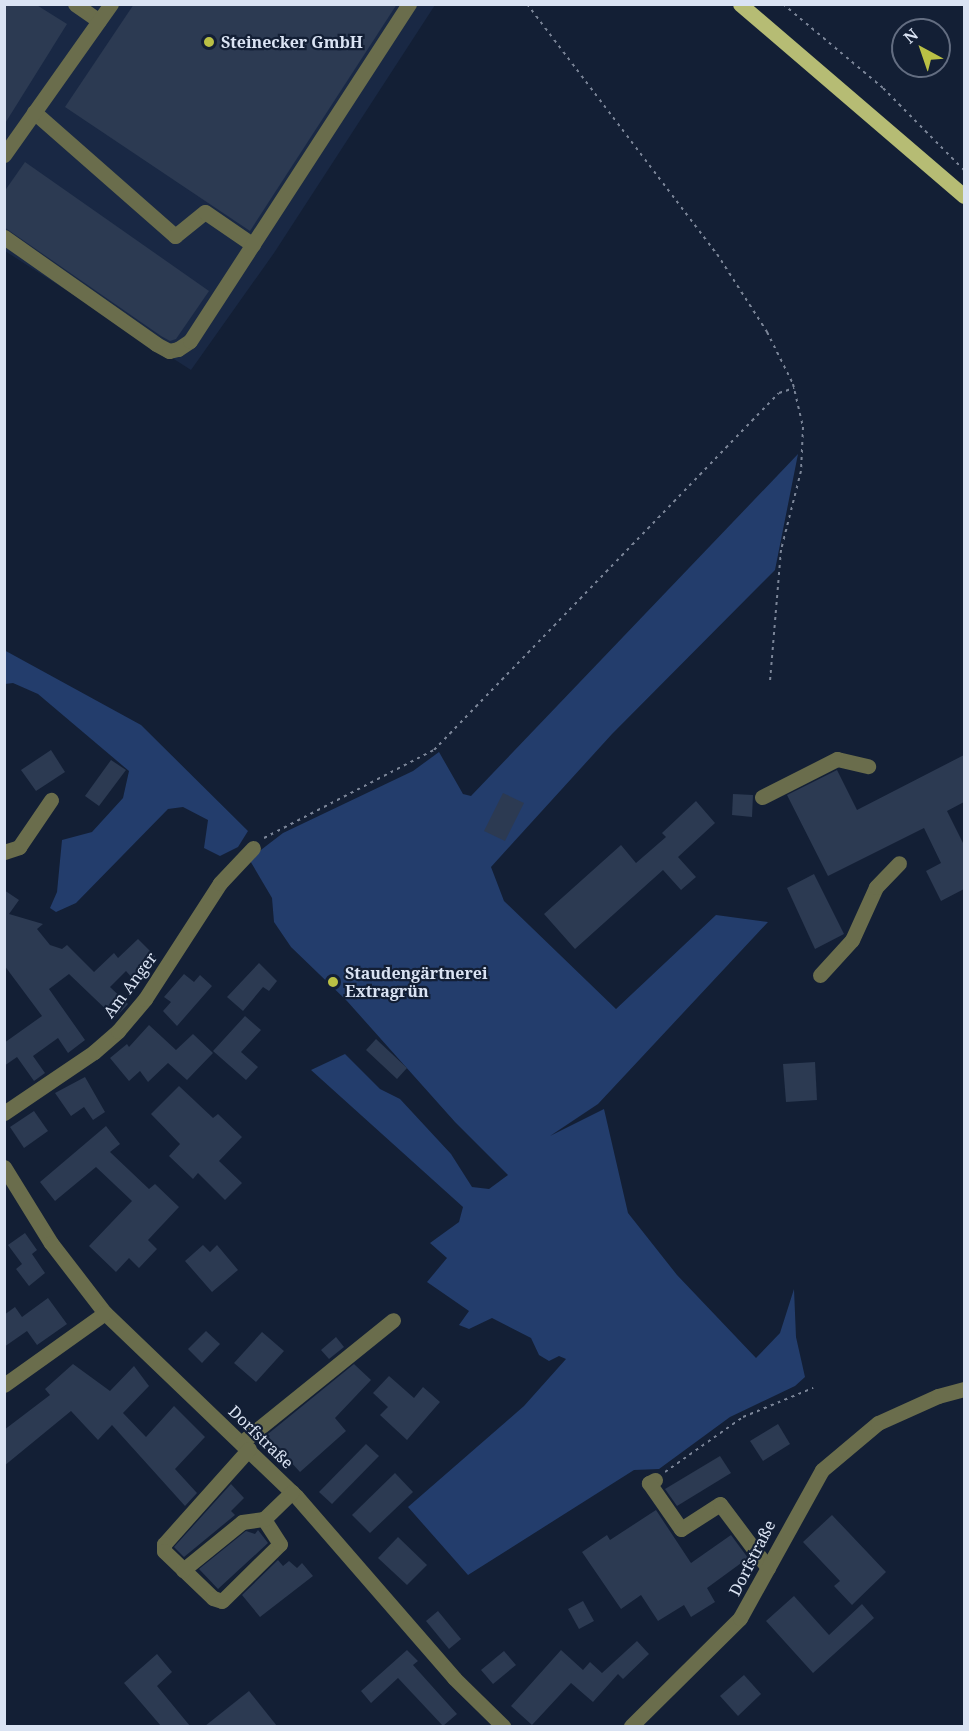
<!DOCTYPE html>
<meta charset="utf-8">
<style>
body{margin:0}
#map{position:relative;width:969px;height:1731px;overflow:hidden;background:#131f35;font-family:"Noto Serif",serif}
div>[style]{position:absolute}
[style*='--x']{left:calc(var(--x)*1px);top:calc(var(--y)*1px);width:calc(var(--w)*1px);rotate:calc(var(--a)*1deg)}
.built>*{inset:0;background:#192844}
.green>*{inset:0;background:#233d6c}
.building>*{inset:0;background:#2c3a52}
.path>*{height:2px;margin-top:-1px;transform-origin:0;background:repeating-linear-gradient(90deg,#7b8598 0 3px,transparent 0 7.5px)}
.minor>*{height:15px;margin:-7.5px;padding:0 7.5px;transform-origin:7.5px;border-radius:7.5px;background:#6a6d4c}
.major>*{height:15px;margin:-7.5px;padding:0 7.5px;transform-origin:7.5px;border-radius:7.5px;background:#b6bc74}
.dots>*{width:16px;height:16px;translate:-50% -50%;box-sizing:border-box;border:3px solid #131f35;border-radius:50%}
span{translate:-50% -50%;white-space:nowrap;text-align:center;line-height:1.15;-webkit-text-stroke:4.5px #131f35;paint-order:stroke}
.poi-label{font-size:16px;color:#dae3f3;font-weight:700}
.left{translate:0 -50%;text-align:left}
.street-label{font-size:16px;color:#dae3f3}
.frame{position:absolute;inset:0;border:6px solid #dae3f3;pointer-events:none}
.north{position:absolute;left:891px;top:18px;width:60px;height:60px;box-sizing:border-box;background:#131f35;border:2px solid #636d81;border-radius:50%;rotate:320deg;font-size:16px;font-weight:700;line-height:24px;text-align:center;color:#dae3f3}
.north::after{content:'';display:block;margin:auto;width:21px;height:27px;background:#bac045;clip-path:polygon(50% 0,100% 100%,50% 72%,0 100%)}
</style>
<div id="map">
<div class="built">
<i style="clip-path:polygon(4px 5px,435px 5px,274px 253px,191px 370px,5px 251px)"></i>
</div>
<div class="green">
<i style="clip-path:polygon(798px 454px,775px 570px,612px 734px,491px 867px,504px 901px,616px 1009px,716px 915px,768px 922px,598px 1104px,550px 1136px,604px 1109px,628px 1213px,677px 1275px,756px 1358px,780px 1333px,794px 1289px,796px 1337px,805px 1377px,795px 1386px,730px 1417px,659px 1469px,634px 1470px,468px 1575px,408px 1507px,524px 1406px,566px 1359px,559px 1356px,549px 1361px,539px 1355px,531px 1338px,492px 1318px,469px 1329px,459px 1325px,469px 1311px,427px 1282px,447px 1258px,430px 1243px,459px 1222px,463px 1207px,311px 1070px,345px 1054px,380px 1089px,400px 1099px,451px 1154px,472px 1187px,489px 1189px,508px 1175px,455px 1122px,347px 1001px,291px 947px,274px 922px,272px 898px,249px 859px,283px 833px,413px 771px,439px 752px,463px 794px,471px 796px)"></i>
<i style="clip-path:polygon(4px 650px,141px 725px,248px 831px,238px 847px,220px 856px,204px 848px,208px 820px,183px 807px,168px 809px,76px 903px,56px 912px,50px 908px,57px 892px,62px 840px,92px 832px,123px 798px,129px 771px,38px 694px,13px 683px,5px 684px)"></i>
</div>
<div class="building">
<i style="clip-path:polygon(4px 4px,35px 4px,67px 24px,4px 125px)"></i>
<i style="clip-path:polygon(134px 4px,397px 4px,250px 231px,65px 107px)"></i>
<i style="clip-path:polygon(25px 162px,209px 291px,176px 339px,170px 341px,161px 336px,4px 227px,4px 192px)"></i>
<i style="clip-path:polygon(51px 750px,65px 772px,36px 791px,21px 770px)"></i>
<i style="clip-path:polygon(964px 755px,964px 802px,947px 811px,964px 845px,964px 889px,941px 901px,926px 871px,941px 863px,924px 828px,828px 876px,787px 795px,837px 770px,857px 810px)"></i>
<i style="clip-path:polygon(111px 760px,126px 770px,99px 806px,85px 796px)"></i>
<i style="clip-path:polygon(503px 793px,524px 803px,505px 841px,484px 831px)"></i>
<i style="clip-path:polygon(733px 794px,753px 795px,752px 817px,732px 815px)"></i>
<i style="clip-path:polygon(696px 801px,715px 823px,678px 857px,696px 877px,681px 890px,663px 870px,575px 949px,544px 914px,621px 845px,636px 863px,666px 837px,662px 833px)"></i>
<i style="clip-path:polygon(814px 874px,844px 934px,815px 949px,787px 888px)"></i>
<i style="clip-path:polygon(4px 890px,19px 900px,9px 914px,43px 924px,37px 929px,50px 945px,62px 949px,67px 945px,94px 972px,114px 953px,118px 958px,138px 939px,156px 957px,133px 979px,126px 971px,110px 987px,128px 1004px,115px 1018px,69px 974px,49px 989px,85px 1040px,68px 1053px,58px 1038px,33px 1056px,45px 1073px,34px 1081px,17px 1057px,4px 1066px,4px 1043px,42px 1016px,4px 965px)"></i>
<i style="clip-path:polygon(259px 963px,277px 981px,269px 991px,263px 987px,243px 1011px,227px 997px)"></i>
<i style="clip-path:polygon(184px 974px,194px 982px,200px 975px,212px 986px,177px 1026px,163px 1011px,171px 1002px,164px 997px)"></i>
<i style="clip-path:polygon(245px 1016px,261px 1030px,241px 1052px,258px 1067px,246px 1080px,213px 1051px)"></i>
<i style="clip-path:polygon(149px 1025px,176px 1050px,193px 1034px,213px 1053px,187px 1080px,168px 1063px,148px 1082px,140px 1071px,129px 1081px,110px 1058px,127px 1044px,129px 1047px)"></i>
<i style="clip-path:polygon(376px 1039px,407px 1068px,397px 1079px,366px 1050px)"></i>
<i style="clip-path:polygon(815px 1062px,817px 1100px,786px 1102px,783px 1064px)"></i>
<i style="clip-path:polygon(85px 1077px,105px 1112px,93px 1120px,84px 1107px,71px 1116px,55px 1093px)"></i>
<i style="clip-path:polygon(179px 1086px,213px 1118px,218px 1114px,242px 1137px,219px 1161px,242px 1183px,225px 1200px,198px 1173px,193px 1179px,169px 1156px,180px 1144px,151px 1114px)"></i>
<i style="clip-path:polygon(34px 1111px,48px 1131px,24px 1148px,10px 1127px)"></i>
<i style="clip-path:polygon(106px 1126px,120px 1144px,110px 1152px,149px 1189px,155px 1184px,179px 1207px,148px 1240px,157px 1249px,139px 1268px,129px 1258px,116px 1272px,89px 1246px,132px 1201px,96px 1167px,55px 1201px,40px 1182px)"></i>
<i style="clip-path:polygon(25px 1233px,37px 1250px,32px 1254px,45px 1273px,29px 1286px,16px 1269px,22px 1264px,8px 1245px)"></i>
<i style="clip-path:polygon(203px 1245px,210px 1252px,217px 1245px,238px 1270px,212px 1292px,185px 1261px)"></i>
<i style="clip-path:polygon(48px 1298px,67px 1324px,37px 1345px,27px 1331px,4px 1347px,4px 1315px,15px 1307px,22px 1317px)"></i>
<i style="clip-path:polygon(206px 1331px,220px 1344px,202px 1363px,188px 1349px)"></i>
<i style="clip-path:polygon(262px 1332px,284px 1351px,256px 1382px,234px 1363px)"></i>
<i style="clip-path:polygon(336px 1337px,344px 1347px,329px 1359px,321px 1350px)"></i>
<i style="clip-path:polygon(73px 1364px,110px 1391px,134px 1366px,149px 1386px,123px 1413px,146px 1437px,174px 1406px,205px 1437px,175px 1469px,197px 1493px,185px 1506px,112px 1425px,98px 1440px,71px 1411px,4px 1466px,4px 1430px,50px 1395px,45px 1389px)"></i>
<i style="clip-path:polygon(354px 1364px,371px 1380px,335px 1418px,346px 1431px,300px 1472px,275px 1445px,273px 1447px,263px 1438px)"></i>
<i style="clip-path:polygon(389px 1376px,414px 1398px,423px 1387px,440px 1402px,407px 1440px,380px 1415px,388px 1407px,373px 1393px)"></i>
<i style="clip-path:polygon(778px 1424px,790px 1444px,763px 1461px,750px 1441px)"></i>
<i style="clip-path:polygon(366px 1444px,379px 1456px,332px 1504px,319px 1492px)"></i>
<i style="clip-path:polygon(720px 1456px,731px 1473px,677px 1506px,665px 1489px)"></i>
<i style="clip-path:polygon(395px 1473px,413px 1492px,370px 1533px,352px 1515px)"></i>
<i style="clip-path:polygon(231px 1484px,244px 1498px,231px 1511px,235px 1515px,184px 1557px,174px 1547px)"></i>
<i style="clip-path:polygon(656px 1510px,691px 1563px,731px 1535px,748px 1558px,707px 1588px,715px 1602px,691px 1617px,684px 1605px,658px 1621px,641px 1595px,621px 1609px,582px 1552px,607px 1535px,610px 1540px)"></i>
<i style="clip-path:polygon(832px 1515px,886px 1572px,852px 1605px,834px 1586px,840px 1581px,803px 1542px)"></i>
<i style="clip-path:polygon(258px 1530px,268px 1543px,218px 1589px,199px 1569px,246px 1531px,255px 1534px)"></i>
<i style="clip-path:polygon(398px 1537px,427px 1565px,407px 1585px,378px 1558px)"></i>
<i style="clip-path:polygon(278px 1560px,283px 1566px,289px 1561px,297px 1568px,302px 1563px,313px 1576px,260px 1617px,242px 1595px)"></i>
<i style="clip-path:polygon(794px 1596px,829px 1635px,862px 1604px,874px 1618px,813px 1673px,766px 1621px)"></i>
<i style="clip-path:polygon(583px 1601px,594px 1621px,579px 1629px,568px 1609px)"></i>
<i style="clip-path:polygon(438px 1611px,461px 1639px,449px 1649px,426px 1621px)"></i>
<i style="clip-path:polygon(637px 1641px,649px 1654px,623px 1679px,618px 1674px,593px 1702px,571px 1683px,532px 1725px,511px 1706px,561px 1650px,583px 1670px,590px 1662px,602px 1673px)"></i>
<i style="clip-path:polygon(407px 1650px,418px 1661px,413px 1665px,457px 1714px,443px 1726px,398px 1678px,371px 1703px,361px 1691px)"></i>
<i style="clip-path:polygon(504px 1651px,516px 1665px,493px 1684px,481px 1670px)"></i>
<i style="clip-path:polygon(157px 1654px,172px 1672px,157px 1686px,190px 1726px,161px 1726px,124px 1683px)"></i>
<i style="clip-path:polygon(744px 1675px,761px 1694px,738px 1716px,720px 1696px)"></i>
<i style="clip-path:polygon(249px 1691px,277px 1726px,205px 1726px)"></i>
</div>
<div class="path">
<i style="--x:527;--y:4;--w:314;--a:52.8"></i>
<i style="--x:717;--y:254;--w:93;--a:57.3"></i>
<i style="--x:767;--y:332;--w:58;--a:63.4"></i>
<i style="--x:793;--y:384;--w:44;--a:76.9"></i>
<i style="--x:803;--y:427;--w:44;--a:92.6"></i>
<i style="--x:801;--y:471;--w:81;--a:104.2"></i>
<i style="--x:781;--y:550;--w:132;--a:94.8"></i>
<i style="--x:783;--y:4;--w:131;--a:40"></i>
<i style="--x:883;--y:88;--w:115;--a:45.4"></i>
<i style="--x:264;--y:838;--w:191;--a:-27.4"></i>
<i style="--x:434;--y:750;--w:496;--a:-46"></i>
<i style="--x:779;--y:393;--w:16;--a:-18"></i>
<i style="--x:665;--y:1472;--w:95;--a:-35.2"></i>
<i style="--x:743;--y:1417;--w:76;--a:-22.5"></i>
</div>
<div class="minor">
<i style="--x:75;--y:4;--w:29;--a:35"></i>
<i style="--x:34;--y:112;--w:188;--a:41.3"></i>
<i style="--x:175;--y:236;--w:38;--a:-39"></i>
<i style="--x:205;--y:212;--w:58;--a:34.5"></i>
<i style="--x:4;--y:155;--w:185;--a:-54.7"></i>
<i style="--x:4;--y:237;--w:186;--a:35.1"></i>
<i style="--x:156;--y:344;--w:15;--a:28"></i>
<i style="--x:169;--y:351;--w:9;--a:-13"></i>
<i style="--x:178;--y:349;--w:14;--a:-34"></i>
<i style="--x:190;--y:341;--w:402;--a:-57"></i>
<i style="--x:762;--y:797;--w:84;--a:-26.9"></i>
<i style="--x:837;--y:759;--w:32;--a:13"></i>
<i style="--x:4;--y:852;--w:16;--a:-18"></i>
<i style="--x:19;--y:847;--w:57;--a:-55.8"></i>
<i style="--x:820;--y:975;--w:47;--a:-47.6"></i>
<i style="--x:852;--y:940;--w:58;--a:-65.6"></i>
<i style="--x:876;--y:887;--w:33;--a:-46"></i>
<i style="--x:4;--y:1113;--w:109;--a:-34.1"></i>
<i style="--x:94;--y:1052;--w:32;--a:-41"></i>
<i style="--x:118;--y:1031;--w:42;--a:-49.8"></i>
<i style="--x:145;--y:999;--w:138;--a:-57.1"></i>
<i style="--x:220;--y:883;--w:48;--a:-46.7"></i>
<i style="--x:4;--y:1167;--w:89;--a:58.3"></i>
<i style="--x:51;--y:1243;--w:88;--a:52.4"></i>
<i style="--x:105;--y:1313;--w:265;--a:43.8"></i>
<i style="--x:296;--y:1496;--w:241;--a:49"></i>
<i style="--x:454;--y:1678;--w:69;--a:44.4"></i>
<i style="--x:4;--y:1385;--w:124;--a:-35.5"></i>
<i style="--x:242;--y:1442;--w:194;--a:-38.9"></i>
<i style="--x:249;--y:1449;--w:127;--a:131.8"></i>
<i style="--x:164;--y:1544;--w:7;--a:90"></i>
<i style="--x:164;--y:1551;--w:68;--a:43.8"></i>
<i style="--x:213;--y:1598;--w:9;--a:18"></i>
<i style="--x:222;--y:1601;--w:81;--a:-44.5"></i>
<i style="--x:280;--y:1544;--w:30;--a:-123"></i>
<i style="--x:655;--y:1480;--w:7;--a:153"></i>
<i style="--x:649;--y:1483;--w:56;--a:55.2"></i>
<i style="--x:681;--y:1529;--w:46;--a:-32.7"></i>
<i style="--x:720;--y:1504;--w:80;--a:53.1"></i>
<i style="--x:183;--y:1570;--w:76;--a:-39.1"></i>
<i style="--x:242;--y:1522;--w:22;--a:-8"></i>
<i style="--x:264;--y:1519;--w:39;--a:-44"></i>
<i style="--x:631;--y:1726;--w:153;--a:-44.7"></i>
<i style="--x:740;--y:1618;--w:169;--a:-61"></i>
<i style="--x:822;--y:1470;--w:73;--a:-40"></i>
<i style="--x:878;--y:1423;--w:66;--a:-24.2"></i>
<i style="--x:938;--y:1396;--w:27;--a:-15"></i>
</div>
<div class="major">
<i style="--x:740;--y:4;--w:295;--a:40.6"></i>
</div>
<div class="dots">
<i style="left:209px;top:42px;background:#bac045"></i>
<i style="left:333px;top:982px;background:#bac045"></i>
</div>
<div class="poi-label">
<span class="left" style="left:221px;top:42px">Steinecker GmbH</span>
<span class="left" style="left:345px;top:982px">Staudengärtnerei<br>Extragrün</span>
</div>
<div class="street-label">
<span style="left:130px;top:985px;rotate:-53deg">Am Anger</span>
<span style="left:261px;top:1437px;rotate:44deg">Dorfstraße</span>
<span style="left:752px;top:1558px;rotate:-63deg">Dorfstraße</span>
</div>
<div class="frame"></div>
<div class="north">N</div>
</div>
